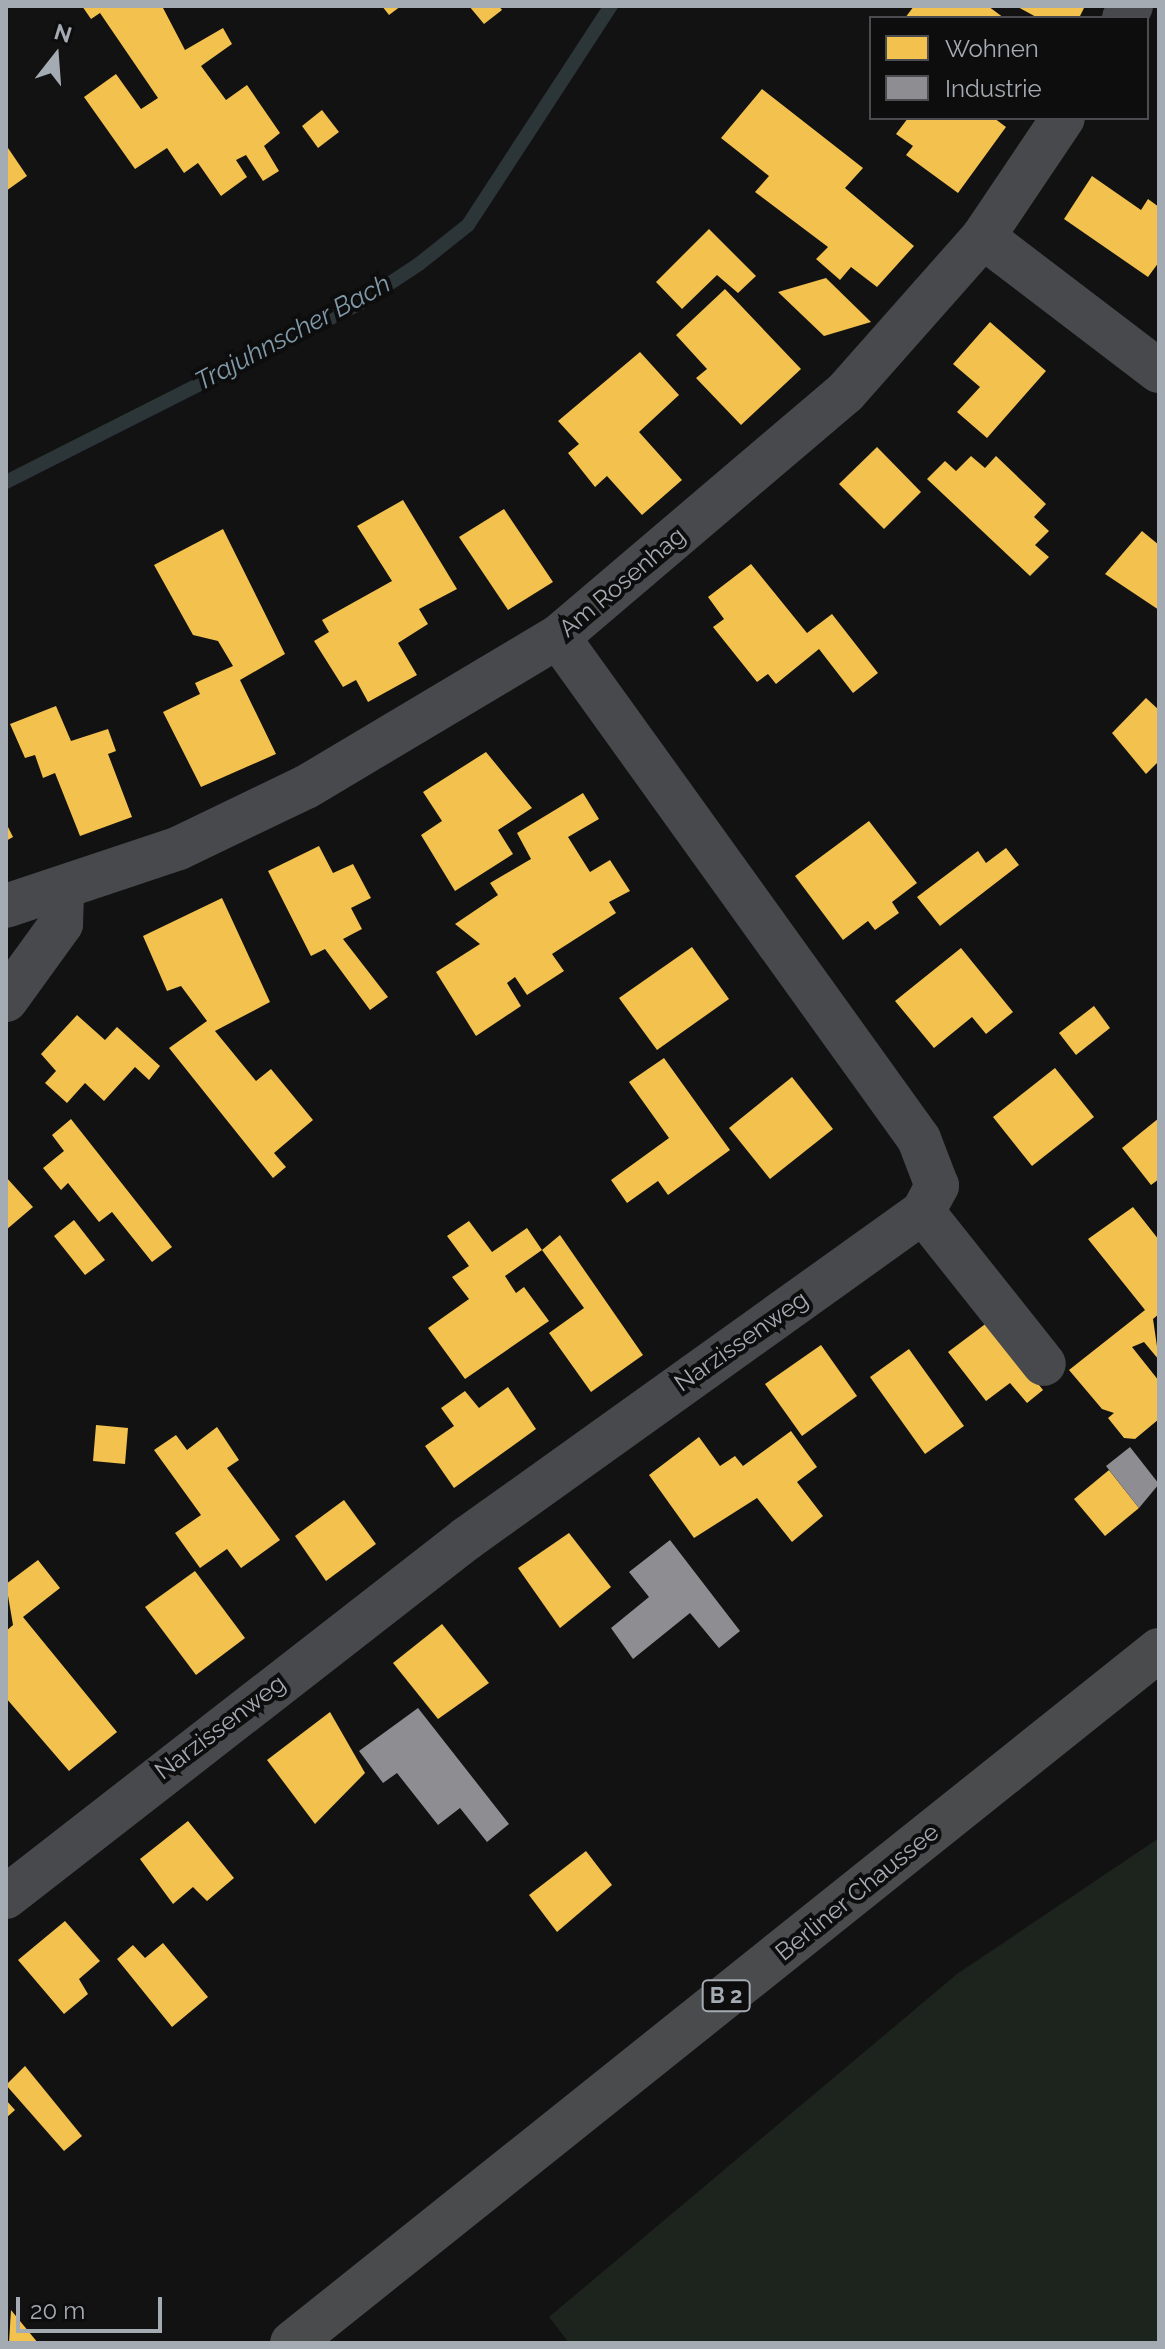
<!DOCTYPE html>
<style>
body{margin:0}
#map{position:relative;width:1165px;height:2349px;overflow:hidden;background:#121213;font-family:Raleway,sans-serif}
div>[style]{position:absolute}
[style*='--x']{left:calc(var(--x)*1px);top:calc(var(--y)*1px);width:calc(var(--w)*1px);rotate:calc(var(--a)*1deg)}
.green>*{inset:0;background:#1d231d}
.homes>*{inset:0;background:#f2c14e}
.industry>*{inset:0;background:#8d8d92}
.stream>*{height:14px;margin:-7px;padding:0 7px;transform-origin:7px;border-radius:7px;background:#2c3538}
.minor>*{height:44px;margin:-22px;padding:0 22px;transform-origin:22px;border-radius:22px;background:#47494c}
.major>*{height:44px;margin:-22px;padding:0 22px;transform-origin:22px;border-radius:22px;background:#4a4b4d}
span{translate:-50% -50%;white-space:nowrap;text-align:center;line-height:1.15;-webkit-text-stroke:8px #0d0d0e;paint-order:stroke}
.shield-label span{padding:2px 6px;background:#0d0d0e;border:2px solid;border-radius:6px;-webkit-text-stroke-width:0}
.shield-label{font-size:22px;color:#a5abb2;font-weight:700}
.street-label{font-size:24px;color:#a5abb2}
.water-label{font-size:26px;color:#809aa9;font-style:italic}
.frame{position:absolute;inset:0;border:8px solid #a5abb2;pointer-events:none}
.legend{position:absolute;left:869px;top:16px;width:280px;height:104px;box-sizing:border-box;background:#0d0d0e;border:2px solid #4a4c50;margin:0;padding:10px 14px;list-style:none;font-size:24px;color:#a5abb2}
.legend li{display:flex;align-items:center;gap:16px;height:40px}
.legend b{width:40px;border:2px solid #4a4c50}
.north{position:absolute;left:16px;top:16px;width:80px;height:80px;-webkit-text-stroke:6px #0d0d0e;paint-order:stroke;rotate:17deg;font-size:22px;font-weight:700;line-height:32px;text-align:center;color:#a5abb2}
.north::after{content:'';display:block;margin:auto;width:28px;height:36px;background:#a5abb2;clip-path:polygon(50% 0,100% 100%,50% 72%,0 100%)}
.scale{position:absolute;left:16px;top:2297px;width:146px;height:36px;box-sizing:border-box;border:4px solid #a5abb2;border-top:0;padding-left:10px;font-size:24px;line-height:28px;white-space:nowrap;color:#a5abb2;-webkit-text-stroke:6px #0d0d0e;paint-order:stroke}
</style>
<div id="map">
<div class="green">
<i style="clip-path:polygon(1159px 1838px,1159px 2343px,569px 2343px,549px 2317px,957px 1974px)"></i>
</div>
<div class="homes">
<i style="clip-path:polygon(82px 6px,162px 6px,185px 50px,223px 28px,232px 44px,201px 66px,226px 100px,247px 85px,280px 133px,264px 146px,279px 171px,263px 181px,246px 155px,236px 160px,247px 177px,221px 196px,198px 163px,184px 173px,167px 148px,135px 169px,84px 97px,116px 74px,141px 109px,158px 98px,100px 13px,91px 19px)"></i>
<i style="clip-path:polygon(382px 6px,401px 6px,389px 15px)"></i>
<i style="clip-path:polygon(469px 6px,499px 6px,502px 10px,484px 24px)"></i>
<i style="clip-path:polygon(914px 6px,988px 6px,1004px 18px,905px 18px)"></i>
<i style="clip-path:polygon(1016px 6px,1085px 6px,1079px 18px,1038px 18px)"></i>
<i style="clip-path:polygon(762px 89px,863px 168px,845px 188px,914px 246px,877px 287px,851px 267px,840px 280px,816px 259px,828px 247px,755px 192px,769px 176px,721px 138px)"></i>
<i style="clip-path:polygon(322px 110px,339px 132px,318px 148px,302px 126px)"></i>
<i style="clip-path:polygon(908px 118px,994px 118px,1006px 127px,958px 193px,906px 155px,913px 146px,896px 134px)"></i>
<i style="clip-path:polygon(6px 145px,27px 176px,6px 191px)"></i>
<i style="clip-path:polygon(1092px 176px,1141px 210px,1148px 199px,1159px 207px,1159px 262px,1148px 277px,1064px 219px)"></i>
<i style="clip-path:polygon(709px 229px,756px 276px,738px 293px,717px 275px,682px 309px,656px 282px)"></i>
<i style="clip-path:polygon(826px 278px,871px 322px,824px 336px,778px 292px)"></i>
<i style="clip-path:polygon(725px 289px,801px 369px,741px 425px,696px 378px,707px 369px,676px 335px)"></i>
<i style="clip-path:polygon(990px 322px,1046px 371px,987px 438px,957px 412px,980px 387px,953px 364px)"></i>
<i style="clip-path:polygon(640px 352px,679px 395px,639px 432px,682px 480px,642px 515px,607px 476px,595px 487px,568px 453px,579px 444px,558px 421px)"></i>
<i style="clip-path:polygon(877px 447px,921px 492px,884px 529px,839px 484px)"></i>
<i style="clip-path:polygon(971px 456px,985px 468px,996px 456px,1046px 504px,1034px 517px,1049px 531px,1035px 545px,1049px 557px,1030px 576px,927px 479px,945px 461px,956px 471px)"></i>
<i style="clip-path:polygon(403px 500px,457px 589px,419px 609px,428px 624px,398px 643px,417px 675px,368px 702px,356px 680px,343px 687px,314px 641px,329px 632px,322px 620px,392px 581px,357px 526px)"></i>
<i style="clip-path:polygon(504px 509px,553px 582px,508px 610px,459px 537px)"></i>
<i style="clip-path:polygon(223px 529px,285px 654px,240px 680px,276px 754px,201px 787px,163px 712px,200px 694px,195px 683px,233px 666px,218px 641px,193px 635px,154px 565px)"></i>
<i style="clip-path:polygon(1142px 531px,1159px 545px,1159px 610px,1105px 574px)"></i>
<i style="clip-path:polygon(751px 564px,807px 633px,832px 614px,878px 673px,853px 693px,819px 649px,776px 684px,768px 674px,757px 682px,713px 627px,724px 619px,708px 597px)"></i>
<i style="clip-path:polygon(1146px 698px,1159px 710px,1159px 761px,1146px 774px,1112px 733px)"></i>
<i style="clip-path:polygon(56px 706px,71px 741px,108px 729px,116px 751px,108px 754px,132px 817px,80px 836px,55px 773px,43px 778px,35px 755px,25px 758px,10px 724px)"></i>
<i style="clip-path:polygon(486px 752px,532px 808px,498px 830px,513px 854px,455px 891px,421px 835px,442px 821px,423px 792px)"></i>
<i style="clip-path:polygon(583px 793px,599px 819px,568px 837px,590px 872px,610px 860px,630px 891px,609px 902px,616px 913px,552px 954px,564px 971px,527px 995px,515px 977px,507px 983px,521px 1006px,476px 1036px,436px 972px,480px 944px,455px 924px,498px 895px,490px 883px,531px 859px,517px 833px)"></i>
<i style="clip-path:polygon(869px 821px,917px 883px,892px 902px,899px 913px,875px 930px,868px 921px,843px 940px,795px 876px)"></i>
<i style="clip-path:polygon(6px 823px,13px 837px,6px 841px)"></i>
<i style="clip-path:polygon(319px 846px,333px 873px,353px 864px,371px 898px,351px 908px,362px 929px,343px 939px,388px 997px,370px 1010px,325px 949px,311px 956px,268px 871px)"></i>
<i style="clip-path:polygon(1006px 848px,1019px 865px,940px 926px,917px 897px,978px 851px,986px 863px)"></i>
<i style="clip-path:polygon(222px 898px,270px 1002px,215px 1031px,256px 1081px,271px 1069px,313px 1120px,274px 1153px,286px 1167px,273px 1178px,169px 1048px,207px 1021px,181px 986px,167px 991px,143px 936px)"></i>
<i style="clip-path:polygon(692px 947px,729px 999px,657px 1050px,619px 998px)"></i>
<i style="clip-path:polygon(961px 948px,1013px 1012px,986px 1034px,972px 1017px,934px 1048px,895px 1001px)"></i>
<i style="clip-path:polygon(1094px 1006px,1110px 1028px,1076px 1055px,1059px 1033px)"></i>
<i style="clip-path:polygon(77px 1015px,105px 1040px,117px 1027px,160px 1066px,149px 1080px,135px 1067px,104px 1101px,85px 1083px,67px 1103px,45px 1083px,56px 1071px,41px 1054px)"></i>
<i style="clip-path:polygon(664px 1058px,730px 1150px,668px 1195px,658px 1181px,627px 1203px,611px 1180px,669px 1138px,629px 1082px)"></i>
<i style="clip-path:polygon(1055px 1068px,1094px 1117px,1032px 1166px,993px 1117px)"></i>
<i style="clip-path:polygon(792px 1077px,833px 1129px,770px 1179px,729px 1128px)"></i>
<i style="clip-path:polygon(1159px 1118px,1159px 1179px,1151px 1185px,1122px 1148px)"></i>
<i style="clip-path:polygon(71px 1119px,172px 1247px,152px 1262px,112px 1212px,99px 1222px,68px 1183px,61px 1190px,43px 1168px,64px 1151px,52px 1135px)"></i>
<i style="clip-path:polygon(6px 1177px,33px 1207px,6px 1230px)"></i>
<i style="clip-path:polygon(1133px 1207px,1159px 1240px,1159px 1314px,1153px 1319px,1159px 1360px,1144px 1342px,1132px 1347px,1159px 1381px,1159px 1419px,1135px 1439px,1124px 1438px,1108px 1418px,1114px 1413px,1102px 1409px,1069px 1370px,1145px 1310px,1088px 1239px)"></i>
<i style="clip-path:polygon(74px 1220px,105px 1260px,85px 1275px,54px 1236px)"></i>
<i style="clip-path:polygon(469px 1221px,492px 1252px,527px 1228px,542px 1250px,505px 1276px,516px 1293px,524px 1287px,549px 1321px,465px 1379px,428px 1328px,469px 1299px,452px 1277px,469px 1266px,447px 1236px)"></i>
<i style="clip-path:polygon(560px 1235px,643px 1355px,591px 1392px,549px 1333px,584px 1308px,542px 1250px)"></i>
<i style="clip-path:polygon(988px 1322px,1043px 1390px,1027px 1403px,1010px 1383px,986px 1401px,948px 1352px)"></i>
<i style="clip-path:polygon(821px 1345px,857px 1396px,802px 1436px,765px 1384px)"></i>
<i style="clip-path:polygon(909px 1349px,964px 1426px,925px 1454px,870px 1377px)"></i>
<i style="clip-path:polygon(508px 1387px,536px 1429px,454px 1488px,425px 1446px,454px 1426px,441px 1408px,465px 1391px,479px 1408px)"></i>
<i style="clip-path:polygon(96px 1425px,128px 1428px,125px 1464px,93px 1461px)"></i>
<i style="clip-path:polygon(217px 1427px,239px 1460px,227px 1468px,280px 1540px,241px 1568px,227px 1549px,200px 1568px,175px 1533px,201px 1515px,154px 1450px,176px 1435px,187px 1450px)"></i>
<i style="clip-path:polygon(791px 1431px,817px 1467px,797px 1482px,823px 1516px,792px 1542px,757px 1498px,694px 1538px,649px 1475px,699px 1437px,720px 1466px,735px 1456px,743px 1466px)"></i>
<i style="clip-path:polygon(1109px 1470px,1139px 1508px,1105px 1536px,1074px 1499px)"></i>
<i style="clip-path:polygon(344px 1500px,376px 1544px,326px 1581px,295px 1536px)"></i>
<i style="clip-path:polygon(569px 1533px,611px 1587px,560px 1628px,518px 1568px)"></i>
<i style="clip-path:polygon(38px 1560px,60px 1588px,23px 1617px,117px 1732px,69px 1771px,6px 1698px,6px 1631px,13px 1625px,6px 1584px)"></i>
<i style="clip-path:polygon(195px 1571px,245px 1638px,196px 1675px,145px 1607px)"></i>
<i style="clip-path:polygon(442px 1624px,489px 1683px,438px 1719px,393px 1663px)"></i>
<i style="clip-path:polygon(330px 1712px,365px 1773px,315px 1824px,267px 1760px)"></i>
<i style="clip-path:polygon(188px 1821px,234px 1878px,207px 1901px,193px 1887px,173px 1904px,140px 1859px)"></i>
<i style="clip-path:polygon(586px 1851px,612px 1885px,557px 1932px,529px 1895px)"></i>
<i style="clip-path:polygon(65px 1921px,100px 1961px,79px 1979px,88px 1994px,64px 2014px,18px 1960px)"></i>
<i style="clip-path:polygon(163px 1943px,208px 1997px,172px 2027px,117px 1959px,133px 1945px,145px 1958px)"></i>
<i style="clip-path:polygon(25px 2066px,82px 2136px,64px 2151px,6px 2085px)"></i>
<i style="clip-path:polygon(6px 2100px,15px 2110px,6px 2118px)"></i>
<i style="clip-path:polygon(11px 2310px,38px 2343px,9px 2343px)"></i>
</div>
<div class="industry">
<i style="clip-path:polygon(1130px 1447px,1159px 1484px,1139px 1508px,1106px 1466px)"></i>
<i style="clip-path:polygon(670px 1540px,740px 1631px,719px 1648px,690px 1613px,633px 1659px,611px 1628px,649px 1597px,629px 1572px)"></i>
<i style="clip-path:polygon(418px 1708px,509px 1824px,487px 1842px,460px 1808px,438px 1825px,397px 1773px,383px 1783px,359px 1751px)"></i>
</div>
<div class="stream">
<i style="--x:6;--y:482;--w:397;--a:-26.8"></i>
<i style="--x:360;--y:303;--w:71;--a:-33.5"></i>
<i style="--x:419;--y:264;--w:63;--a:-38.5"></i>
<i style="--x:468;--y:225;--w:262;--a:-56.9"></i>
</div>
<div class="minor">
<i style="--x:1124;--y:18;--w:14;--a:-60"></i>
<i style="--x:983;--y:237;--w:221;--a:37.3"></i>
<i style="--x:6;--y:906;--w:182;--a:-18.5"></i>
<i style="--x:179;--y:848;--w:141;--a:-25.7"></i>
<i style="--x:306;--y:787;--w:293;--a:-30.8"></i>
<i style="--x:558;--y:637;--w:377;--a:-40.4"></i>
<i style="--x:845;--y:393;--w:208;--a:-48.5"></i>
<i style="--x:983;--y:237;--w:143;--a:-56.1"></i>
<i style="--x:6;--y:1000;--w:94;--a:-54.1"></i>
<i style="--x:61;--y:924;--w:34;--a:-88"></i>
<i style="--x:923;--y:1212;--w:194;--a:51.5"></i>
<i style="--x:6;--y:1897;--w:583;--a:-37.89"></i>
<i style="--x:466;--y:1539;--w:562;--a:-35.59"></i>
<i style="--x:923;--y:1212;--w:30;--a:-62"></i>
<i style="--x:937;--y:1186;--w:50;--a:-111"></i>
<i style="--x:919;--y:1139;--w:618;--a:-125.72"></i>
</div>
<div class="major">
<i style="--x:292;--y:2343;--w:1110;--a:-38.64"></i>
</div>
<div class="shield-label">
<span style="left:726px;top:1996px">B 2</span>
</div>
<div class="street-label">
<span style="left:622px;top:582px;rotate:-40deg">Am Rosenhag</span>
<span style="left:741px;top:1341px;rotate:-35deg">Narzissenweg</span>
<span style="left:220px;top:1727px;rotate:-37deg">Narzissenweg</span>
<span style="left:857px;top:1892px;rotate:-39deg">Berliner Chaussee</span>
</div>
<div class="water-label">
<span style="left:293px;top:333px;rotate:-28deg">Trajuhnscher Bach</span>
</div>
<div class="frame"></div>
<ul class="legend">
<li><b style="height:22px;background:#f2c14e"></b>Wohnen</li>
<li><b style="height:22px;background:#8d8d92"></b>Industrie</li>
</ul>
<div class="north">N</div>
<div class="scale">20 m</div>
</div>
